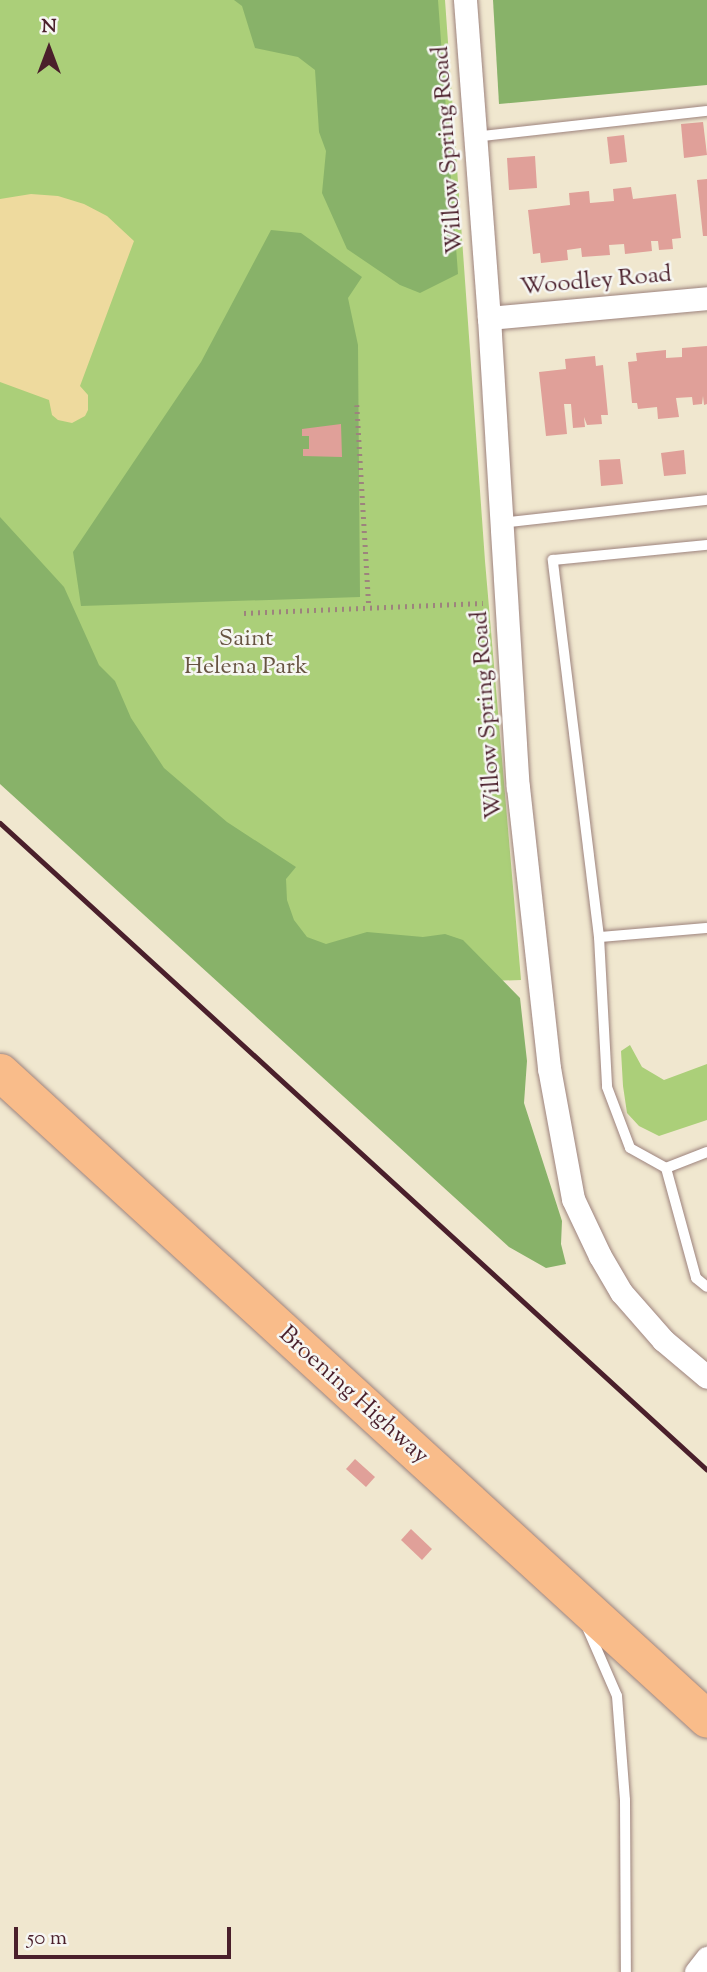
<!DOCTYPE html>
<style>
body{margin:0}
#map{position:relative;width:707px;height:1972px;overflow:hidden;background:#f0e7cf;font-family:"Sorts Mill Goudy",serif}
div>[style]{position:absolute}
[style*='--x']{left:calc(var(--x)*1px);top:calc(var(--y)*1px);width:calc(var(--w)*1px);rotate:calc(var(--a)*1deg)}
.green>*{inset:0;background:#abcf79}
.forest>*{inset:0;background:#88b269}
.sand>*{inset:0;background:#eeda9e}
.building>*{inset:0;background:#e0a099}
.path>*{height:4.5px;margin-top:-2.25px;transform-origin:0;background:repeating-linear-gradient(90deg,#9d837d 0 2px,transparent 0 7px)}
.roads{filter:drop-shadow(0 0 2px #9d837d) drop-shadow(0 0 2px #9d837d)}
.lane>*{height:10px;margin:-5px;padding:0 5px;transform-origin:5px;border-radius:5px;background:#fff}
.street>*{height:23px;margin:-11.5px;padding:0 11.5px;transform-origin:11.5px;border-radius:11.5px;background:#fff}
.primary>*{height:37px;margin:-18.5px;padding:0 18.5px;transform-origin:18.5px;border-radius:18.5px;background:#f9bc8a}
.rail>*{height:5px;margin:-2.5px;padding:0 2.5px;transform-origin:2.5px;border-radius:2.5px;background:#4a1f2b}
span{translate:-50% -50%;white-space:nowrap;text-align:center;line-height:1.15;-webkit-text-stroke:5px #f6f6f2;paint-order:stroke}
.street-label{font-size:24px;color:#4a1f2b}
.park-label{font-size:24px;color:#675442}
.north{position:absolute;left:14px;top:14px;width:70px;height:70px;-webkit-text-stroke:5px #f6f6f2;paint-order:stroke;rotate:0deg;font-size:19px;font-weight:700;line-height:28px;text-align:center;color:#4a1f2b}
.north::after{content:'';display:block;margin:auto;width:24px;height:32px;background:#4a1f2b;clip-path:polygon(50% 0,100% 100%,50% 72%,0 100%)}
.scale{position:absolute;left:14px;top:1927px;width:217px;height:32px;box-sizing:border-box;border:4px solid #4a1f2b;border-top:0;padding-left:9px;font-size:21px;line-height:24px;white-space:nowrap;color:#4a1f2b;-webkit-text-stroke:5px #f6f6f2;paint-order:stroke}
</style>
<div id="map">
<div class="green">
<i style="clip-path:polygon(0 0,445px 0,485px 561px,521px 980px,246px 989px,0 766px)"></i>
<i style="clip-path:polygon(630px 1045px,642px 1067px,664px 1080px,707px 1064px,707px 1120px,659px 1136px,639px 1126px,627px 1113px,623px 1086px,621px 1051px)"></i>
</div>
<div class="forest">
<i style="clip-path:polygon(234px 0,438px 0,458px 274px,420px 293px,400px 285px,347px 249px,322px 193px,326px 151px,319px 132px,315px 70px,298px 57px,255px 48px,242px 6px)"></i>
<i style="clip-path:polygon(493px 0,707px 0,707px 85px,499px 104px)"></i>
<i style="clip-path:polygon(271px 230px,301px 233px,362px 277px,348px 298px,358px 345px,360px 597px,81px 606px,73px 552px,201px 362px)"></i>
<i style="clip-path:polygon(0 517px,64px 587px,99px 665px,115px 681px,131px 718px,164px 768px,227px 822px,296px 867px,286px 879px,287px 900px,294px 920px,307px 937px,326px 944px,367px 932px,423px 937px,445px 934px,463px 940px,520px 998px,527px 1061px,524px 1103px,562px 1221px,561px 1244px,566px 1264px,546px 1268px,509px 1247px,0 784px)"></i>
</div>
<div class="sand">
<i style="clip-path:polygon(31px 194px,58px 196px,84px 204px,107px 216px,134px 241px,80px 386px,88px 395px,88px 410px,85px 416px,72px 423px,58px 420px,52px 415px,49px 400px,0 382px,0 199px)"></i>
</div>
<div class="building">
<i style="clip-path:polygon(703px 122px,707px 155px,684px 158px,681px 124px)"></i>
<i style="clip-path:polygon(624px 135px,627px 162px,610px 164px,607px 137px)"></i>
<i style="clip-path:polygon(535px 156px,537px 188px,509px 190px,507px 158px)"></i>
<i style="clip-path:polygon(707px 179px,707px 236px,703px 236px,697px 180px)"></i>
<i style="clip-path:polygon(631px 187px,633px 199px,676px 194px,681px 238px,672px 239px,673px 249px,659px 250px,658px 241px,651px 241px,652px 251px,625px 254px,624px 244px,609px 245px,610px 255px,582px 257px,581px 248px,567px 250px,568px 260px,541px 263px,540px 253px,533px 254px,528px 210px,570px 205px,569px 193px,589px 191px,590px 203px,614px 201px,613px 189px)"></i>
<i style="clip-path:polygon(707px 346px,707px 404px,704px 405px,703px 396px,702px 404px,693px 405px,692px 397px,676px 398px,679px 417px,658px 419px,657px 407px,638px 409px,637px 403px,632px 403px,628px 362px,637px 361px,636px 353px,666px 350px,666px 358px,682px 357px,682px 348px)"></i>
<i style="clip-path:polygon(595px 356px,596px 366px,603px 365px,608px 415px,601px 415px,602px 424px,587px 425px,584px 417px,585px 427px,573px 428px,571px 404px,564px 404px,567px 434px,546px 436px,539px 372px,566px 369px,565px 359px)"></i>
<i style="clip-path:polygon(341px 424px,342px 457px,303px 456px,303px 449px,309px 449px,309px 436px,302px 436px,302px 429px)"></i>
<i style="clip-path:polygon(684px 450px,686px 474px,664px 476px,661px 453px)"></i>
<i style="clip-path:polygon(620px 459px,623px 484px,601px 486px,599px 460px)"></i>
<i style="clip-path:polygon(355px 1459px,375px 1477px,366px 1487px,346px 1469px)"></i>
<i style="clip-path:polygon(411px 1529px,432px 1549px,422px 1560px,401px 1540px)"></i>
</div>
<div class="path">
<i style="--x:357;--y:405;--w:203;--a:86.6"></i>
<i style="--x:244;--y:613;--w:239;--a:-2.4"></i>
</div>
<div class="roads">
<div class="lane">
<i style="--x:474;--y:137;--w:234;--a:-6.4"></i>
<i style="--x:501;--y:523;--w:207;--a:-6.4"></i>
<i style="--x:707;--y:928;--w:108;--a:175.2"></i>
<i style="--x:599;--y:937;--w:150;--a:86.9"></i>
<i style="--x:607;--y:1087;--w:65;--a:69.3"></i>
<i style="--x:630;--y:1148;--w:41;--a:29.1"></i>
<i style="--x:666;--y:1168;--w:44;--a:-21.3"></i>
<i style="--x:599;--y:937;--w:380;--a:-97"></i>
<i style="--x:553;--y:560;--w:155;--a:-5.6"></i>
<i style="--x:666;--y:1168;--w:114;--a:74.7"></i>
<i style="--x:696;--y:1278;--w:14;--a:39"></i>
<i style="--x:587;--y:1627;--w:75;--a:66.5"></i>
<i style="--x:617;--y:1696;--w:104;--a:85.6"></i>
<i style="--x:625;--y:1800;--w:172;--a:89.7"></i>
</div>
<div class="street">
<i style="--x:465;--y:0;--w:319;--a:85.7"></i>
<i style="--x:489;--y:318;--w:470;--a:86.5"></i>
<i style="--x:518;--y:787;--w:283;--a:83.7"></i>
<i style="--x:549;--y:1068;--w:133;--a:79.6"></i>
<i style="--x:573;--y:1199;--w:63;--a:64.7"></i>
<i style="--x:600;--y:1256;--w:42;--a:59.7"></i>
<i style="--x:621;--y:1292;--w:64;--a:48.8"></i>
<i style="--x:663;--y:1340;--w:57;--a:40.1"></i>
<i style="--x:489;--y:318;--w:219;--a:-5.2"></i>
<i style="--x:696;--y:1972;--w:18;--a:-52"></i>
</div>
<div class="primary">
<i style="--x:0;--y:1072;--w:958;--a:42.46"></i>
</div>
</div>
<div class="rail">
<i style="--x:0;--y:823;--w:958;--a:42.46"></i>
</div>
<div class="street-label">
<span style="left:449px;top:150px;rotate:-94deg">Willow Spring Road</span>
<span style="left:596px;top:282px;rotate:-5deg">Woodley Road</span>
<span style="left:488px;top:715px;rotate:-94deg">Willow Spring Road</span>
<span style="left:353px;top:1396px;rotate:42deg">Broening Highway</span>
</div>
<div class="park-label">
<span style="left:246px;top:654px">Saint<br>Helena Park</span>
</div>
<div class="north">N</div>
<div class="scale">50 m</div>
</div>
